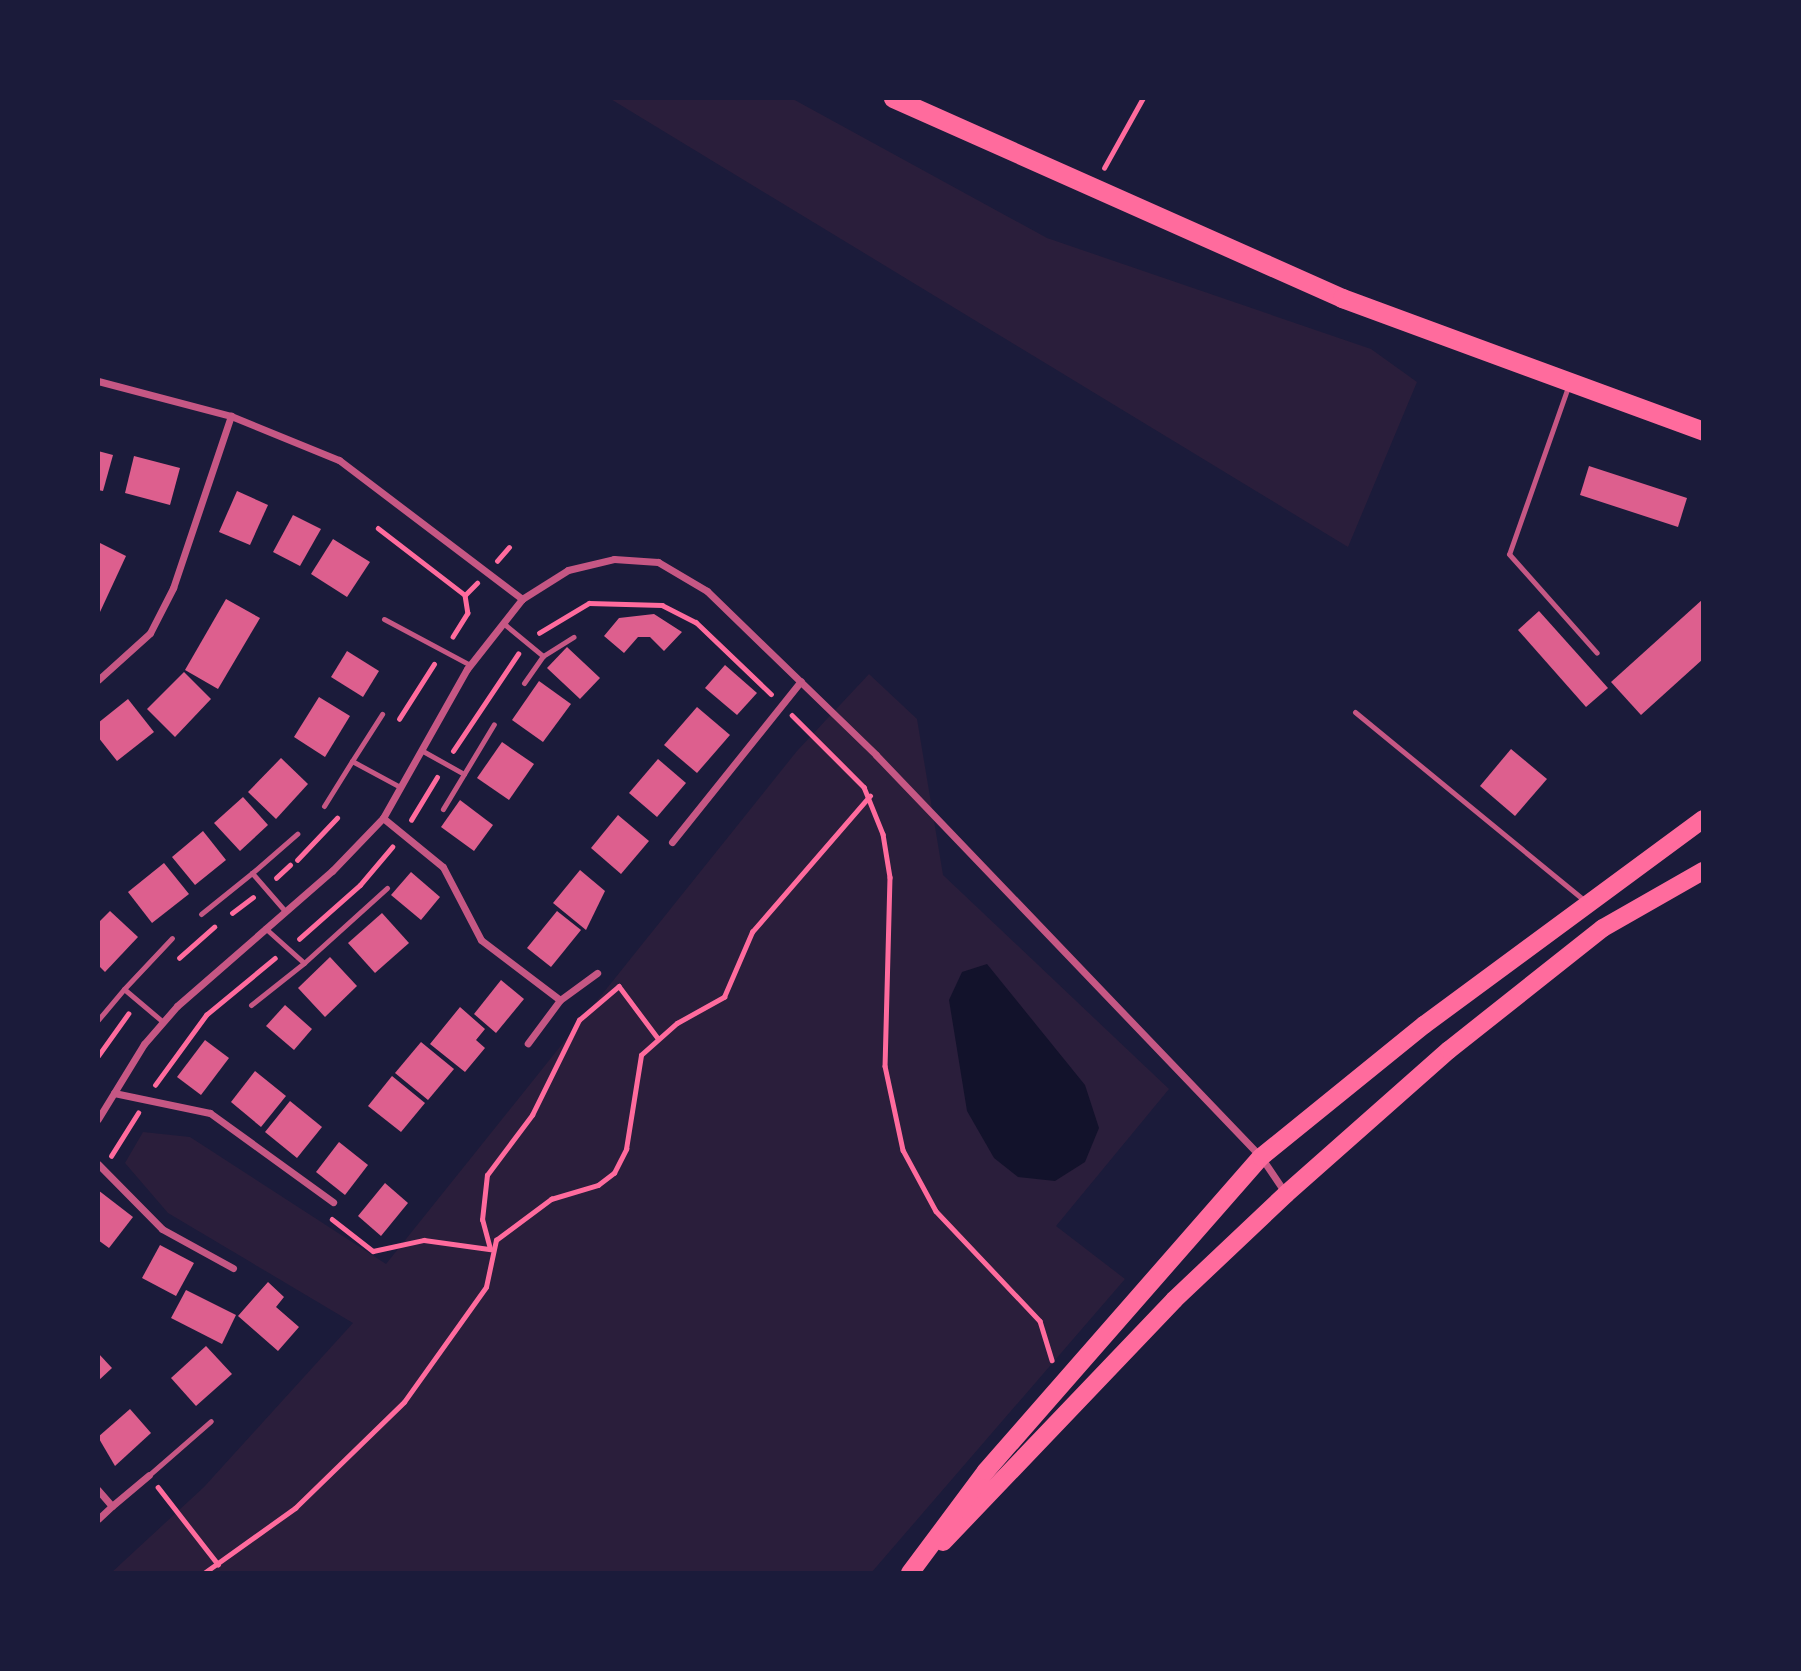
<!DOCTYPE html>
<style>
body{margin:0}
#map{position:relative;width:1801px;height:1671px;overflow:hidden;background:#1b1b3a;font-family:"DM Sans",sans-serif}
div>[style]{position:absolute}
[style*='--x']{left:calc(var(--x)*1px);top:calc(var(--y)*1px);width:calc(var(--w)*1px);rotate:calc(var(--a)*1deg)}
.green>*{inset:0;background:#2a1e3b}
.water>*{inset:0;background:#12122b}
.building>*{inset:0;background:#dd5f8e}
.path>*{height:4.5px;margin:-2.25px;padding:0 2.25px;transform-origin:2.25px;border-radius:2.25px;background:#ff6b9d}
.service>*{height:5px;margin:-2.5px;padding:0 2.5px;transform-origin:2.5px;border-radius:2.5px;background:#c65784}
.minor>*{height:7px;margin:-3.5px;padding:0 3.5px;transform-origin:3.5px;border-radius:3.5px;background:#c65784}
.primary>*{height:18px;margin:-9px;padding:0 9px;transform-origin:9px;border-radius:9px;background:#ff6b9d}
.trunk>*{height:19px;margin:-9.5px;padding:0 9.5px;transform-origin:9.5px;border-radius:9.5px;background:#ff6b9d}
span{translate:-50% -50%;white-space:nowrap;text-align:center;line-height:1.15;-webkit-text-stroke:7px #1b1b3a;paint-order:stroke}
.frame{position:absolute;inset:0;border:100px solid #1b1b3a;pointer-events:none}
</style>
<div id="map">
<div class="green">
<i style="clip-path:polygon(609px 98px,791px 98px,1047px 238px,1371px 349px,1417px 382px,1348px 547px)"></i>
<i style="clip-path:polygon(869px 674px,917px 719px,943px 875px,1169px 1089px,1056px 1226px,1125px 1279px,871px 1573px,111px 1573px,204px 1487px,353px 1323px,168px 1213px,125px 1163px,143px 1132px,190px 1137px,386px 1264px,797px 751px)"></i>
</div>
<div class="water">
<i style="clip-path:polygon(987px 964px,1085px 1085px,1099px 1128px,1085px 1162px,1055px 1181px,1018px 1177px,994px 1158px,967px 1111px,949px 1000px,962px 972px)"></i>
</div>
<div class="building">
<i style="clip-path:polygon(98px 451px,113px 455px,103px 491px,98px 490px)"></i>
<i style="clip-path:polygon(134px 456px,180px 468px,170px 505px,125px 493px)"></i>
<i style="clip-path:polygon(1589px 466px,1687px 498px,1678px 527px,1580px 495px)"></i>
<i style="clip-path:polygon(237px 491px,268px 505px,250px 545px,219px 532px)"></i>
<i style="clip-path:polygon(293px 515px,321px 529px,300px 566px,273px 552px)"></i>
<i style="clip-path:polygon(333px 539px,370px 562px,347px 597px,311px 574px)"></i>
<i style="clip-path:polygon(98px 542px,126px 556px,100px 612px,98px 611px)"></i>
<i style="clip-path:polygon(226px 599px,260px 618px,218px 689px,185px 670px)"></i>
<i style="clip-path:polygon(1703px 599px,1703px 659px,1641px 715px,1611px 682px)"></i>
<i style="clip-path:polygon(1539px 611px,1608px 688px,1586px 707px,1518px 630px)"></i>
<i style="clip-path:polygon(654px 614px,682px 632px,664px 651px,650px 637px,638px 637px,624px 653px,604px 636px,619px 618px)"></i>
<i style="clip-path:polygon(567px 647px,600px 678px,580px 699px,547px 668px)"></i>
<i style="clip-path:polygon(347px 651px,379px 671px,363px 697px,331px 677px)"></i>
<i style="clip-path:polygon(725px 665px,757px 693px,737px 715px,705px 688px)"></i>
<i style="clip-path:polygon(184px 672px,211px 699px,175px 737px,147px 709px)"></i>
<i style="clip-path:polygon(539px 681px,571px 704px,543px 742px,512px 720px)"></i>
<i style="clip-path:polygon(319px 697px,350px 716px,325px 757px,294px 737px)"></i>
<i style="clip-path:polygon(128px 699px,154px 732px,117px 761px,98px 737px,98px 723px)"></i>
<i style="clip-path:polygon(697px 707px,730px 735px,697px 773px,664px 745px)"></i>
<i style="clip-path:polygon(502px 742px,534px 764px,509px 800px,477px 778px)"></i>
<i style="clip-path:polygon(1511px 749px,1547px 779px,1515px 816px,1480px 786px)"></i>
<i style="clip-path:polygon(281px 758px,308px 784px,276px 819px,248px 792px)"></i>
<i style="clip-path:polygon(658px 759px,686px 783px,657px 817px,629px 793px)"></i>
<i style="clip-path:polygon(243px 797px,268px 825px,240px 851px,214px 823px)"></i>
<i style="clip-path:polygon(460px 800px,493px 825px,474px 851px,441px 827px)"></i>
<i style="clip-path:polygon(618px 815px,649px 841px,621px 874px,591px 848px)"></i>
<i style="clip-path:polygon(203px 831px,226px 860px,195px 885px,172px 857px)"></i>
<i style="clip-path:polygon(164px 863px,189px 894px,152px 923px,128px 892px)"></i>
<i style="clip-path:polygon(580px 870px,605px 891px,586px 930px,553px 903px)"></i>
<i style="clip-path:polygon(411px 872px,440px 897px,421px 920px,391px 895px)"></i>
<i style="clip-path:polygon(110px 911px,138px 937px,105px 972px,98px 965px,98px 923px)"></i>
<i style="clip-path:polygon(557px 911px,581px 930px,551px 967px,527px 948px)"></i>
<i style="clip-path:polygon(382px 913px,409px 943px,375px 973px,348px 943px)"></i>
<i style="clip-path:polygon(330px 957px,357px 986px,325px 1017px,298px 988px)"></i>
<i style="clip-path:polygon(501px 980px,524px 999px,496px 1033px,474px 1014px)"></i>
<i style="clip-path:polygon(285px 1005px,312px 1029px,294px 1050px,266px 1026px)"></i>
<i style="clip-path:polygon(460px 1007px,485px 1029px,476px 1040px,485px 1048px,465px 1072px,430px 1044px)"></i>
<i style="clip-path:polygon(205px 1040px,229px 1058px,201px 1095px,177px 1077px)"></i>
<i style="clip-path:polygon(421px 1042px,454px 1069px,428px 1100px,395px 1073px)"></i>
<i style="clip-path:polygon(255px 1071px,286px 1096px,261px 1127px,231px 1102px)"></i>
<i style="clip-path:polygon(392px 1076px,425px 1103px,401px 1132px,368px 1106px)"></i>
<i style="clip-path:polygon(290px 1101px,322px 1127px,297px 1158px,265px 1132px)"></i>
<i style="clip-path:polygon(339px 1142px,368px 1165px,345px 1195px,316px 1172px)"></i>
<i style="clip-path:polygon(385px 1183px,408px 1203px,381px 1236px,358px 1216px)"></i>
<i style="clip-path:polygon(98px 1190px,133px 1217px,109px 1248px,98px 1240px)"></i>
<i style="clip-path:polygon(160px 1245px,194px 1263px,176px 1296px,142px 1278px)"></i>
<i style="clip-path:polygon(268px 1282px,284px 1297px,276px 1307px,299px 1327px,278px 1351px,238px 1316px)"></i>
<i style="clip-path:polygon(186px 1290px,236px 1315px,222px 1344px,171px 1318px)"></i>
<i style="clip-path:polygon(206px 1346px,232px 1374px,196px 1406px,171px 1378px)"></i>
<i style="clip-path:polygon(98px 1353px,112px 1368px,98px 1381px)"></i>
<i style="clip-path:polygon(130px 1409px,151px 1433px,115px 1466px,98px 1437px)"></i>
</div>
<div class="path">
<i style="--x:1104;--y:168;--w:80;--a:-60.9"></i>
<i style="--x:378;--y:528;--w:110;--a:37.6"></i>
<i style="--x:465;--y:595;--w:18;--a:81"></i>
<i style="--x:468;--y:613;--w:28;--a:122"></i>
<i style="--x:497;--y:561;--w:18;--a:-49"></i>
<i style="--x:465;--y:595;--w:17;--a:-45"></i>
<i style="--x:539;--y:633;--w:58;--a:-31"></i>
<i style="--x:589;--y:603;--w:73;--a:1.6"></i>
<i style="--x:662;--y:605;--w:38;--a:27"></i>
<i style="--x:696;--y:622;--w:104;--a:43.8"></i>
<i style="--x:792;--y:715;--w:102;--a:45"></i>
<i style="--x:864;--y:787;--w:51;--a:68"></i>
<i style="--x:883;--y:834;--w:44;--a:80.8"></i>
<i style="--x:890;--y:877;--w:189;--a:91.5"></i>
<i style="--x:885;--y:1066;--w:86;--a:77.9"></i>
<i style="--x:903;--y:1150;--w:69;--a:61.6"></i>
<i style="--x:936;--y:1211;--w:151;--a:46.6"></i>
<i style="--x:1040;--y:1321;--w:41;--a:72.9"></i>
<i style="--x:399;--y:719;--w:65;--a:-57.5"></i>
<i style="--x:453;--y:751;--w:117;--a:-56.2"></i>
<i style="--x:411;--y:820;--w:50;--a:-58.8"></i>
<i style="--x:297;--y:860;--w:58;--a:-46.4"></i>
<i style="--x:276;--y:878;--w:19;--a:-43"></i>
<i style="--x:232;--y:913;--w:26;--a:-37"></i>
<i style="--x:299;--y:939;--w:81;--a:-41.5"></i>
<i style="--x:360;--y:885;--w:50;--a:-49.9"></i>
<i style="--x:179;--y:958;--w:47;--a:-41.5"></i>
<i style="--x:98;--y:1056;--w:52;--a:-54.5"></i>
<i style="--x:155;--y:1085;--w:87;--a:-53.9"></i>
<i style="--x:206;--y:1015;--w:89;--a:-39.6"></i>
<i style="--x:111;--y:1156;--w:51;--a:-57.9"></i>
<i style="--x:332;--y:1219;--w:52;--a:38"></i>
<i style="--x:373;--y:1251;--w:52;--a:-12.2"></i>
<i style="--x:424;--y:1240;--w:67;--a:7.8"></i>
<i style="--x:490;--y:1249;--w:30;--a:-105"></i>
<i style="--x:482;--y:1220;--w:45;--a:-83.7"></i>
<i style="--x:487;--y:1175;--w:75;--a:-53.1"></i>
<i style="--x:532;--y:1115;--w:106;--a:-63.7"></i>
<i style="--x:579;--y:1020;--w:52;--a:-40.4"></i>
<i style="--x:619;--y:986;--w:64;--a:53.3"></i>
<i style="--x:158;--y:1487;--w:98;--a:52.1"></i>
<i style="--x:204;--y:1573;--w:112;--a:-35.5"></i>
<i style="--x:295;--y:1508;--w:152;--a:-44.2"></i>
<i style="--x:404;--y:1402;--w:141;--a:-54.5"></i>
<i style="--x:486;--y:1287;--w:48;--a:-78"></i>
<i style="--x:496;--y:1240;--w:69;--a:-36.7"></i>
<i style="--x:551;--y:1199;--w:49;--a:-16.6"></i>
<i style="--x:598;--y:1185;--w:20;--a:-37"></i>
<i style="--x:614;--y:1173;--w:27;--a:-63"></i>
<i style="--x:626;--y:1149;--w:95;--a:-80.9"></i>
<i style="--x:641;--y:1055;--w:48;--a:-41.6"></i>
<i style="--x:677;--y:1023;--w:54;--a:-29"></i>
<i style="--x:724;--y:997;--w:71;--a:-66.7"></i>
<i style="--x:752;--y:932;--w:180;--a:-49.1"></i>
</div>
<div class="service">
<i style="--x:1569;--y:384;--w:180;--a:109.4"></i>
<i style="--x:1509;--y:554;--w:132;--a:48.4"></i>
<i style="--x:384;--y:619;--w:98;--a:28.1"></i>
<i style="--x:503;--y:623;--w:52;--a:39.5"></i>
<i style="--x:543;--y:656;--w:36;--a:-32"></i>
<i style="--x:524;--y:683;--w:33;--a:-55"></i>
<i style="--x:1355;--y:712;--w:299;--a:39.4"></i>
<i style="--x:421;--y:750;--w:49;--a:29.2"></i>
<i style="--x:464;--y:774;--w:41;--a:121"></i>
<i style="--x:352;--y:761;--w:56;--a:-57.4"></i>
<i style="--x:464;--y:774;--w:58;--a:-59"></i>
<i style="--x:324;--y:806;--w:53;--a:-58.1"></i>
<i style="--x:352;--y:761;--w:55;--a:28.4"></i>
<i style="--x:252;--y:873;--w:60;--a:-40.9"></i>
<i style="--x:201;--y:914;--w:65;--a:-38.8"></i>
<i style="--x:252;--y:873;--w:50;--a:49"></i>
<i style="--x:265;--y:928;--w:52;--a:41.9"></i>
<i style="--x:304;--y:963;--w:112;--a:-42.1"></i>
<i style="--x:124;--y:989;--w:70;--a:-46.7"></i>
<i style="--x:251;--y:1005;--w:68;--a:-38.4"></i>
<i style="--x:98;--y:1020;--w:40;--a:-50"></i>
<i style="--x:124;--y:989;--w:51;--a:40.2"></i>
<i style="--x:149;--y:1475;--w:82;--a:-41.1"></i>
</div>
<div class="minor">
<i style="--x:98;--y:381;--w:138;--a:14.7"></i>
<i style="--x:231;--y:416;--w:117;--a:22.2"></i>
<i style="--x:339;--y:460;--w:230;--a:37.2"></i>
<i style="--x:98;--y:680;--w:70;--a:-42.1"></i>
<i style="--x:150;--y:633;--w:51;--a:-62.9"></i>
<i style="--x:173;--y:588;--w:182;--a:-71.4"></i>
<i style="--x:383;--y:818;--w:77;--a:39.2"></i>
<i style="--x:443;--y:867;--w:82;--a:62.5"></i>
<i style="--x:481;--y:940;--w:99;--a:37.2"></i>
<i style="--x:560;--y:1000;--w:54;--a:126.7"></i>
<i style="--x:672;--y:842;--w:206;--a:-51.3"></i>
<i style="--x:560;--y:1000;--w:46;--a:-36.1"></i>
<i style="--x:114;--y:1093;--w:98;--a:11.8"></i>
<i style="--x:210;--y:1113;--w:152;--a:35.9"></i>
<i style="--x:98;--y:1119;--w:88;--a:-58.5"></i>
<i style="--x:144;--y:1044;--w:50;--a:-49"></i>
<i style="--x:177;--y:1006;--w:206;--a:-41.1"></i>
<i style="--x:332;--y:871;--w:74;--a:-46.1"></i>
<i style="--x:383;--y:818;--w:171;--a:-60.6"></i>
<i style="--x:467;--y:669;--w:89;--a:-51.8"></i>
<i style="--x:522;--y:599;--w:54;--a:-32.2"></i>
<i style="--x:568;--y:570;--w:47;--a:-13.4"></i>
<i style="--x:614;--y:559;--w:44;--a:3.9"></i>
<i style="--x:658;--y:562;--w:57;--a:30.6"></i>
<i style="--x:707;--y:591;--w:235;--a:44.1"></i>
<i style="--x:876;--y:755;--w:557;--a:46.24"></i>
<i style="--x:1261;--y:1157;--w:45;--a:56"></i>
<i style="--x:98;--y:1164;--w:91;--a:45.4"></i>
<i style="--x:162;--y:1229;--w:81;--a:28.8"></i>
<i style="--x:98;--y:1490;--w:21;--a:49"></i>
<i style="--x:112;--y:1506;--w:19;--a:137"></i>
<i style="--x:112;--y:1506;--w:48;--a:-40"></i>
</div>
<div class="primary">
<i style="--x:943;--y:1542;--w:335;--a:-46.3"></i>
<i style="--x:1174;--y:1300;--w:154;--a:-43.4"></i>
<i style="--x:1286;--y:1194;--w:217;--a:-41.5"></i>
<i style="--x:1449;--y:1050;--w:196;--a:-38.4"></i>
<i style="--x:1603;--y:928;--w:115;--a:-29.7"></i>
<i style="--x:910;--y:1573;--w:127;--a:-53.3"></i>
<i style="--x:986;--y:1471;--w:417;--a:-48.8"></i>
<i style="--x:1261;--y:1157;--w:210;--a:-39"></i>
<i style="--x:1424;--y:1025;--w:347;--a:-36.4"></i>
</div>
<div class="trunk">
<i style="--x:893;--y:98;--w:492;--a:24"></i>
<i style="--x:1342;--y:298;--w:385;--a:20.2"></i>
</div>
<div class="frame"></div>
</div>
